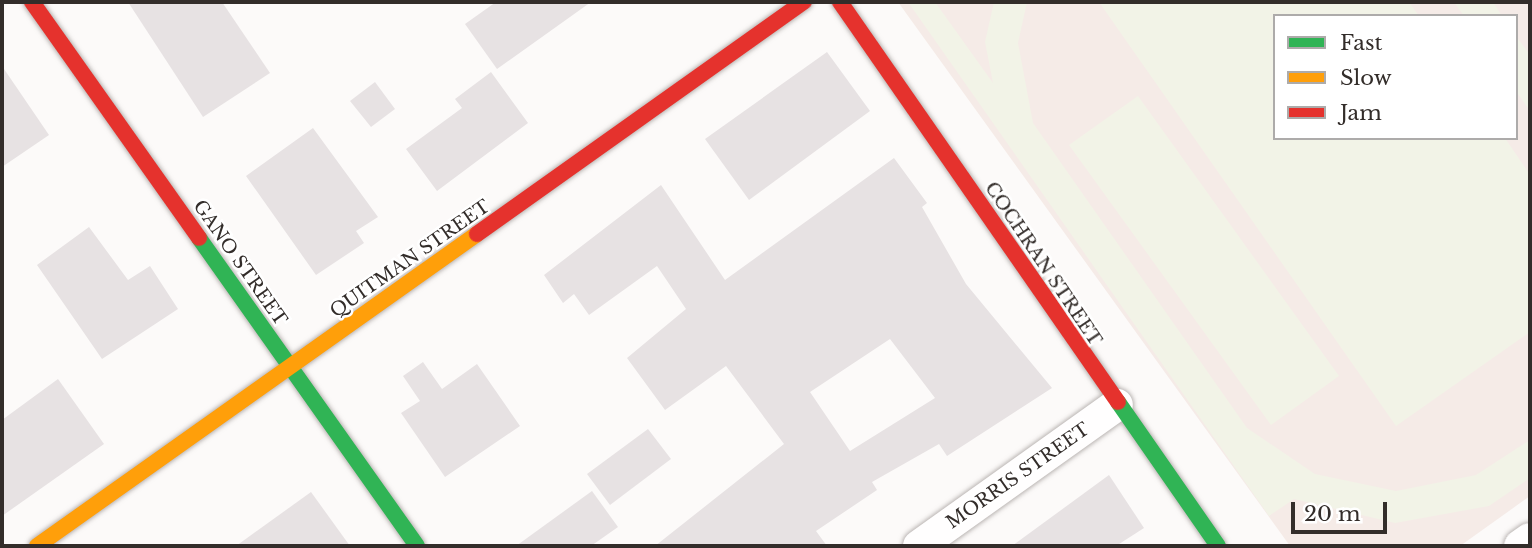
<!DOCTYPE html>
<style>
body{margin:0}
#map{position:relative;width:1532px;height:548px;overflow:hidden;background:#fcfaf9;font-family:"Libre Baskerville",serif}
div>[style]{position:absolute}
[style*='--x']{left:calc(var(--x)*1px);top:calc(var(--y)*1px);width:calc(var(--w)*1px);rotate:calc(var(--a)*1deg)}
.built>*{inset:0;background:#f5ebe7}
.green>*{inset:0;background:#f2f3e7}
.building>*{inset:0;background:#e7e2e3}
.roads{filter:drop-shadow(0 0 2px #bbb6b4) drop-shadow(0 0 2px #bbb6b4)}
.street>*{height:32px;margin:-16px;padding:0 16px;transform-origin:16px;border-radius:16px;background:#fffefe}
.fast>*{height:16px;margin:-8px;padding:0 8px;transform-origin:8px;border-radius:8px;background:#30b455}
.slow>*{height:16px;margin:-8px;padding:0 8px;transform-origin:8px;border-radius:8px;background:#ff9f0a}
.jam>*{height:16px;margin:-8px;padding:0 8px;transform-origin:8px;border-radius:8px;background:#e5322d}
span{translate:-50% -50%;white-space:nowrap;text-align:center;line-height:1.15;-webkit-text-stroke:5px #fff;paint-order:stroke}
.street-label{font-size:18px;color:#332d2a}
.frame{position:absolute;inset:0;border:4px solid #332d2a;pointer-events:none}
.legend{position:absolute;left:1273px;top:14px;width:245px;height:126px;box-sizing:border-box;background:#fff;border:2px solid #adabaa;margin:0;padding:9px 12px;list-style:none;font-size:21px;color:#332d2a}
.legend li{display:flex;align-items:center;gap:14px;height:35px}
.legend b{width:35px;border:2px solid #adabaa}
.scale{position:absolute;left:1291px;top:502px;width:96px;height:32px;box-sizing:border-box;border:4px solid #332d2a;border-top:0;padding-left:9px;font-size:21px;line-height:24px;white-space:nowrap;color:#332d2a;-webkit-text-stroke:5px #fff;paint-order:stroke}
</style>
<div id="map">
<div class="built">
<i style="clip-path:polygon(evenodd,898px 2px,1530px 2px,1530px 496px,1460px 546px,1290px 546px,898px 2px,1275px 16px,1516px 16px,1516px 138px,1275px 138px,1275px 16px)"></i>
</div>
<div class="green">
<i style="clip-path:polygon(908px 2px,935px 2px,993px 83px,985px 42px,994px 2px,1027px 2px,1018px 43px,1033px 123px,1247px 428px,1315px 474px,1396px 491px,1476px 475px,1530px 440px,1530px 478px,1489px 506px,1395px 523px,1294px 499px,1269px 516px)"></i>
<i style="clip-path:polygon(1099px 2px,1409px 2px,1419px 16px,1275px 16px,1275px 138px,1505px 138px,1530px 175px,1530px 332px,1396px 426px)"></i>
<i style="clip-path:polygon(1454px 2px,1493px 2px,1502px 16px,1464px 16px)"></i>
<i style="clip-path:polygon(1516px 36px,1530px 55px,1530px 111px,1516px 91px)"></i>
<i style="clip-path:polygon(1138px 96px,1339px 376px,1271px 425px,1069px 145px)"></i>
</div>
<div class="building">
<i style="clip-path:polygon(128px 2px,222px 2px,270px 73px,203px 117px)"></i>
<i style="clip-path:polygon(496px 2px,591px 2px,497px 69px,465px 24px)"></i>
<i style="clip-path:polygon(827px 52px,870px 111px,749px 200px,705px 139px)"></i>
<i style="clip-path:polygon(2px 66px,49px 135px,2px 167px)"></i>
<i style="clip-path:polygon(491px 72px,528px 123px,437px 191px,406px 149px,462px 108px,455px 99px)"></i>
<i style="clip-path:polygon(375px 82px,395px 109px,371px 127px,350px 101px)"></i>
<i style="clip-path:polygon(313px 128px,378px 217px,356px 231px,364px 243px,316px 275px,246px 176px)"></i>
<i style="clip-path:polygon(evenodd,894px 158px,927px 203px,922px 207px,966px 284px,1052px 388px,947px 456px,939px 444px,872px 482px,877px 490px,816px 531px,827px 546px,655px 546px,784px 444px,726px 366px,665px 410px,627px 358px,686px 309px,657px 266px,589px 315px,574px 294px,563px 303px,544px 275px,661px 185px,725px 280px,894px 158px,890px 339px,935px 398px,850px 451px,810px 392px,890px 339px)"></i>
<i style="clip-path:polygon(89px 227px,128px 280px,150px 266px,178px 309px,102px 359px,37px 265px)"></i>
<i style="clip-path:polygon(423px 362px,442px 389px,477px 364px,520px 426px,445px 477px,401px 413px,420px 401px,403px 376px)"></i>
<i style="clip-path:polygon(58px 379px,104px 444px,2px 516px,2px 420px)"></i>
<i style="clip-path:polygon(648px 429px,671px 459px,610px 505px,587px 474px)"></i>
<i style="clip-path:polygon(1109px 475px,1144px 528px,1116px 546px,1012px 546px)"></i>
<i style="clip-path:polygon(592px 491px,618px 527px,591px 546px,516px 546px)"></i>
<i style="clip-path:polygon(311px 492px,350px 546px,236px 546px)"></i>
</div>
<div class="roads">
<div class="street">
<i style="--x:919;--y:546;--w:243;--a:-35.5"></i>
<i style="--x:1520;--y:546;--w:12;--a:-35"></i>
</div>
<div class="fast">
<i style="--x:199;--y:238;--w:377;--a:54.7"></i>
<i style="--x:1118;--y:402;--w:175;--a:55.2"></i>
</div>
<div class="slow">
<i style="--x:37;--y:546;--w:539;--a:-35.34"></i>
</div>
<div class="jam">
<i style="--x:32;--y:2;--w:289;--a:54.7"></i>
<i style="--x:840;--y:2;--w:487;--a:55.2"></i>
<i style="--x:477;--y:234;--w:401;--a:-35.4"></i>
</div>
</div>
<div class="street-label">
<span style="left:410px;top:259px;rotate:-35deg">QUITMAN STREET</span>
<span style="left:240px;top:263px;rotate:55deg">GANO STREET</span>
<span style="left:1043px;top:264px;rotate:56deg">COCHRAN STREET</span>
<span style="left:1018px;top:476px;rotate:-35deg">MORRIS STREET</span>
</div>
<div class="frame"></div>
<ul class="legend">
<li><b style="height:9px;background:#30b455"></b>Fast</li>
<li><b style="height:9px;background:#ff9f0a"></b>Slow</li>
<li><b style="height:9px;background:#e5322d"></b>Jam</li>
</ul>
<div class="scale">20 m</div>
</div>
